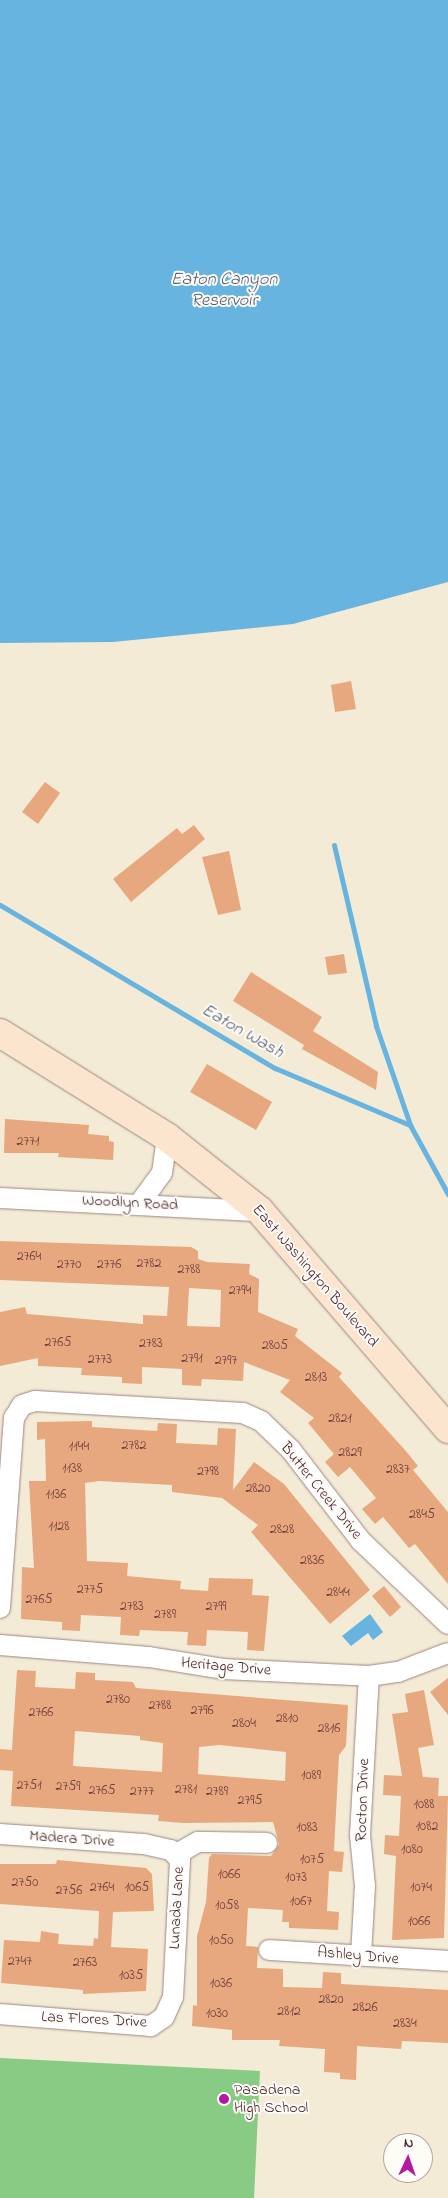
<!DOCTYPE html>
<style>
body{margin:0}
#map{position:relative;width:448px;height:2198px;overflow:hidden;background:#f3ebd5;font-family:"Indie Flower",sans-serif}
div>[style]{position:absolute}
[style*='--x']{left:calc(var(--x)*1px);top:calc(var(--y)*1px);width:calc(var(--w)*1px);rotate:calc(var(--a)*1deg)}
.green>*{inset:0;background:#88cb84}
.water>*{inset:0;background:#68b4e1}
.stream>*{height:5px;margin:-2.5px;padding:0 2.5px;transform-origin:2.5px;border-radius:2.5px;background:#68b4e1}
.building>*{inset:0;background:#e7a87f}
.roads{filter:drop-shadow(0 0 1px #9e8580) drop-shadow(0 0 1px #9e8580)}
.minor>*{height:20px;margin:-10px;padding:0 10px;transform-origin:10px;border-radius:10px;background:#fff}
.secondary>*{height:28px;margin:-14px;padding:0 14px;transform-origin:14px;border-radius:14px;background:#fbe5cf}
.dots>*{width:14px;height:14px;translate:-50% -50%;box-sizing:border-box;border:2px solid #fdfcf7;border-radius:50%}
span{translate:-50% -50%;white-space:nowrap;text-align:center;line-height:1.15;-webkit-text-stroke:4px #fdfcf7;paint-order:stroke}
.number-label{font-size:14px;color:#714140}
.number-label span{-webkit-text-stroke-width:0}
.street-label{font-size:16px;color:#4a1f2b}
.poi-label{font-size:16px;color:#4a1f2b}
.left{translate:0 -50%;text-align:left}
.water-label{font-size:18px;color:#565b74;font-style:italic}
.north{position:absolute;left:383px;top:2133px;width:50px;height:50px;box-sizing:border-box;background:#fdfcf7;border:1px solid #b5a4a5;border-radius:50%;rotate:3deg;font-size:14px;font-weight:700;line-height:20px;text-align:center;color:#4a1f2b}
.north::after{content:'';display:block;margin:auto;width:18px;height:22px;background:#b5179e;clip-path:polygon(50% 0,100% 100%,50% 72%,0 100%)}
</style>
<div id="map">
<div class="green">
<i style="clip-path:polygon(0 2058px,260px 2071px,254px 2198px,0 2198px)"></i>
</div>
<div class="water">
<i style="clip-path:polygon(0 0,448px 0,448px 582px,293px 624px,113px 642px,0 643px)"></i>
<i style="clip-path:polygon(370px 1614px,383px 1632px,373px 1640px,368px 1633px,351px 1646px,342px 1636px)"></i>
</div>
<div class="stream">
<i style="--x:334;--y:845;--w:186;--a:76.9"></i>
<i style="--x:376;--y:1026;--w:105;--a:71"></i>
<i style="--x:0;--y:905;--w:320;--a:30.7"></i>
<i style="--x:275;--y:1068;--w:147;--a:22.9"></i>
<i style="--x:410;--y:1125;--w:79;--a:61.2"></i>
</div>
<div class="building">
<i style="clip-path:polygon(351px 681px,356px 709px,335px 712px,331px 685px)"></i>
<i style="clip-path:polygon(45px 782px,60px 793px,38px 824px,22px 812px)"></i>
<i style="clip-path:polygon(194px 825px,205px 839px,131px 902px,113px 879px,177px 828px,182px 834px)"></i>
<i style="clip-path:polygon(229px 851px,241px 910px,218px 915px,202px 857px)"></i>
<i style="clip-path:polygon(344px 954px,347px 973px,328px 975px,325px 957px)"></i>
<i style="clip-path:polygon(251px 972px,322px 1017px,313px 1031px,378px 1072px,376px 1090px,302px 1049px,304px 1045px,233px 1001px)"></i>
<i style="clip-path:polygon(207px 1064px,272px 1102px,256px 1130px,190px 1092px)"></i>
<i style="clip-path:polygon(5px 1119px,89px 1125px,88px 1134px,109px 1136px,109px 1141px,114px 1142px,113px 1160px,58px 1157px,59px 1153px,4px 1153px)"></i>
<i style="clip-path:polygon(evenodd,0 1241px,191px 1247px,198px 1251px,198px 1259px,207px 1262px,250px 1264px,249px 1274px,259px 1279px,258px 1312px,298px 1329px,295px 1336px,342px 1373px,339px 1377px,405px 1450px,418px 1466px,413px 1470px,448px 1512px,448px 1584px,415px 1544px,409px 1548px,383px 1517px,375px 1524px,362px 1509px,376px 1498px,350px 1467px,338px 1477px,325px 1462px,334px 1454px,308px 1423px,314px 1418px,280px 1392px,290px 1380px,244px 1362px,243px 1381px,202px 1379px,201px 1386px,182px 1385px,182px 1369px,142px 1367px,142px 1384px,122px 1383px,122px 1377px,81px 1375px,82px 1368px,38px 1366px,38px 1358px,0 1366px,0 1312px,25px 1307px,27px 1314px,143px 1324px,143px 1315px,167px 1316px,169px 1287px,0 1280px,0 1241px,189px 1288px,221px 1290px,220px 1327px,187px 1326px,189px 1288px)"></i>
<i style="clip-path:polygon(92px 1421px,92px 1427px,157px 1431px,158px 1423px,177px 1424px,176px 1443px,217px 1445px,218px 1428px,236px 1429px,233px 1490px,254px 1462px,284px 1484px,370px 1590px,330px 1624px,251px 1532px,258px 1525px,222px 1498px,172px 1492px,172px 1485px,99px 1481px,85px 1483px,87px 1561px,128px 1563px,127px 1576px,181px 1581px,180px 1589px,208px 1591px,209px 1578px,253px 1579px,252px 1595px,269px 1596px,264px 1651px,247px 1650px,248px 1632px,207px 1630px,206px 1646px,187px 1645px,188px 1632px,140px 1630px,139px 1636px,120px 1635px,121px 1617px,81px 1615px,80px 1631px,62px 1630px,62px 1622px,21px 1619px,22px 1567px,34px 1568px,29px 1481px,46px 1481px,45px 1439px,37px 1440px,37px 1422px)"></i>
<i style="clip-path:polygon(384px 1586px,401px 1607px,390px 1617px,372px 1596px)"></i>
<i style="clip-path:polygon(evenodd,17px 1670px,36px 1671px,35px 1687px,75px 1689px,76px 1672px,95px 1673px,95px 1680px,133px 1682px,136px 1688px,348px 1705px,346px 1746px,339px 1755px,334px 1851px,344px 1852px,342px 1872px,329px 1871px,327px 1911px,339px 1912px,338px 1930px,289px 1928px,289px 1922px,282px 1922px,283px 1910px,248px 1908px,246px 1946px,258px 1947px,257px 1968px,283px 1969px,283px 1987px,322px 1988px,323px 1972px,341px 1973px,341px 1984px,448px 1990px,448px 2043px,402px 2041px,401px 2049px,357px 2046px,356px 2080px,340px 2079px,340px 2073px,324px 2072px,325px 2049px,279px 2046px,280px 2040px,232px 2040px,232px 2030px,192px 2026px,193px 2005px,197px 2006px,197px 1936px,206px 1902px,209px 1858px,212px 1854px,271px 1856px,279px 1844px,273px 1822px,183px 1823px,158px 1821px,159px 1815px,11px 1806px,13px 1771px,0 1770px,0 1749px,12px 1750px,17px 1670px,75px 1731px,140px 1736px,140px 1740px,163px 1743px,162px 1772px,73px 1766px,75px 1731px,17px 1670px,219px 1745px,286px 1752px,285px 1781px,198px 1774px,199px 1747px,219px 1745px)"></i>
<i style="clip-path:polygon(448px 1678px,448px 1715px,430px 1692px)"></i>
<i style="clip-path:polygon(424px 1690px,434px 1745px,418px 1748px,423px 1777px,439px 1778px,438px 1796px,448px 1796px,444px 1938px,392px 1940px,396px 1856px,384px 1854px,385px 1835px,399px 1836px,401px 1796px,383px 1795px,384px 1775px,402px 1776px,392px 1714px,408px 1712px,405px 1694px)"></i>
<i style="clip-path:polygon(57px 1860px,146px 1868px,152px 1874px,154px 1911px,113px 1912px,111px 1947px,148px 1949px,146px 1991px,83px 1994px,83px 1990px,1px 1983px,4px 1940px,40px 1942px,41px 1931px,59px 1934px,58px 1944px,93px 1946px,94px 1938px,98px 1939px,99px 1911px,0 1904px,0 1864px,56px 1864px)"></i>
</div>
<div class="roads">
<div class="minor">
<i style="--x:0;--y:1198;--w:260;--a:2.9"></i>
<i style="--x:140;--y:1203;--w:37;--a:-54"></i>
<i style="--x:162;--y:1173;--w:36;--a:-82"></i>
<i style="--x:0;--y:1608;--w:191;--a:-85.8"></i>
<i style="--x:14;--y:1418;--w:15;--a:-58"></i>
<i style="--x:22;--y:1405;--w:14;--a:-17"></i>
<i style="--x:35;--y:1401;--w:208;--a:3.3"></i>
<i style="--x:243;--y:1413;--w:20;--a:24"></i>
<i style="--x:261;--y:1421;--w:42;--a:44"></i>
<i style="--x:291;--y:1450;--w:115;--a:52.4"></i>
<i style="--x:361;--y:1541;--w:120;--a:43.7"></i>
<i style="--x:0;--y:1645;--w:149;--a:4.6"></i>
<i style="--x:149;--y:1657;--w:75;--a:9.2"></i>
<i style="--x:223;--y:1669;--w:146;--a:2.7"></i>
<i style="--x:369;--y:1676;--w:29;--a:-8"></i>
<i style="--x:398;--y:1672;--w:53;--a:-20.8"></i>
<i style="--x:0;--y:1834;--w:144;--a:4"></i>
<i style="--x:144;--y:1844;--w:28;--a:13"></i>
<i style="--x:171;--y:1850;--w:13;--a:48"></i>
<i style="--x:180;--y:1860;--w:137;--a:92.9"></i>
<i style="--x:173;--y:1997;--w:22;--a:114"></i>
<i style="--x:164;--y:2017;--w:16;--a:145"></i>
<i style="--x:151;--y:2026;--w:151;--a:-175.5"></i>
<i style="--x:177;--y:1854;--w:24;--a:-30"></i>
<i style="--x:198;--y:1842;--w:69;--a:0.8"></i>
<i style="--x:269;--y:1950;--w:179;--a:3.5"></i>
<i style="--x:361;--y:1955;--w:69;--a:-86.7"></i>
<i style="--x:365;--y:1886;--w:51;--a:-95.6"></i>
<i style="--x:360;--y:1835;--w:159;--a:-86.8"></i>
</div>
<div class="secondary">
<i style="--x:0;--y:1033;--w:197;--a:31.9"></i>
<i style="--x:167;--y:1137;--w:119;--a:38.5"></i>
<i style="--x:260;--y:1211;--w:288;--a:49.2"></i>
</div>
</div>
<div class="dots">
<i style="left:224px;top:2099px;background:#b5179e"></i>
</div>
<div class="number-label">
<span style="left:28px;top:1142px">2771</span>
<span style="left:29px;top:1257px">2764</span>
<span style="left:149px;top:1264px">2782</span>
<span style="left:69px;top:1265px">2770</span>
<span style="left:109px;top:1265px">2776</span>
<span style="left:189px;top:1270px">2788</span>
<span style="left:240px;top:1291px">2794</span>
<span style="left:58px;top:1343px">2765</span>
<span style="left:151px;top:1344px">2783</span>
<span style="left:275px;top:1346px">2805</span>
<span style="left:192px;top:1359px">2791</span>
<span style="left:100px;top:1360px">2773</span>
<span style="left:226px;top:1361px">2797</span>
<span style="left:316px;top:1378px">2813</span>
<span style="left:340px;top:1419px">2821</span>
<span style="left:134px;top:1446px">2782</span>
<span style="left:79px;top:1447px">1144</span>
<span style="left:350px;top:1453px">2829</span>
<span style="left:72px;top:1469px">1138</span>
<span style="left:398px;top:1470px">2837</span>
<span style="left:208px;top:1472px">2798</span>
<span style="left:258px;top:1489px">2820</span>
<span style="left:56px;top:1495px">1136</span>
<span style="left:422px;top:1515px">2845</span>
<span style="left:59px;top:1527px">1128</span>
<span style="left:282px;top:1530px">2828</span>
<span style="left:312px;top:1561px">2836</span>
<span style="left:90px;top:1590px">2775</span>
<span style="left:338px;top:1593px">2844</span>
<span style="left:39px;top:1600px">2765</span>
<span style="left:132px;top:1607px">2783</span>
<span style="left:216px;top:1607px">2799</span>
<span style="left:165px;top:1615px">2789</span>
<span style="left:118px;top:1700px">2780</span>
<span style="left:160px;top:1706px">2788</span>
<span style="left:202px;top:1711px">2796</span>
<span style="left:41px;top:1713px">2766</span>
<span style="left:287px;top:1719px">2810</span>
<span style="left:244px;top:1724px">2804</span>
<span style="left:329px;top:1729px">2816</span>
<span style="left:311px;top:1776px">1089</span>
<span style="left:29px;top:1786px">2751</span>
<span style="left:68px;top:1787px">2759</span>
<span style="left:186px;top:1790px">2781</span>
<span style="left:102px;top:1791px">2765</span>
<span style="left:142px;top:1792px">2777</span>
<span style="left:217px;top:1792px">2789</span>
<span style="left:250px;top:1801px">2795</span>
<span style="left:424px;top:1805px">1088</span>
<span style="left:427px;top:1827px">1082</span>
<span style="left:307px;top:1828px">1083</span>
<span style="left:412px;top:1850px">1080</span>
<span style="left:312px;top:1860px">1075</span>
<span style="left:229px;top:1875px">1066</span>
<span style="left:296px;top:1878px">1073</span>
<span style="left:25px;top:1883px">2750</span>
<span style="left:102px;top:1888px">2764</span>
<span style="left:137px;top:1888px">1065</span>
<span style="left:421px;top:1888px">1074</span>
<span style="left:69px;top:1891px">2756</span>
<span style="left:301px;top:1902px">1067</span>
<span style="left:227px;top:1906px">1058</span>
<span style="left:419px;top:1922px">1066</span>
<span style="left:221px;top:1941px">1050</span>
<span style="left:20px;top:1962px">2747</span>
<span style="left:85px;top:1963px">2763</span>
<span style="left:131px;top:1976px">1035</span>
<span style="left:221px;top:1984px">1036</span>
<span style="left:331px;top:2000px">2820</span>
<span style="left:365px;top:2008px">2826</span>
<span style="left:289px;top:2012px">2812</span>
<span style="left:217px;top:2014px">1030</span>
<span style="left:405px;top:2024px">2834</span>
</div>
<div class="street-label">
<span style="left:130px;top:1203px;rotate:3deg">Woodlyn Road</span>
<span style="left:315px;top:1276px;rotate:49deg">East Washington Boulevard</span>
<span style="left:321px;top:1491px;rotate:51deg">Butter Creek Drive</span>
<span style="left:226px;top:1667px;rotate:5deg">Heritage Drive</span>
<span style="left:363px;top:1800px;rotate:-88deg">Rocton Drive</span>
<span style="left:72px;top:1839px;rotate:4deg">Madera Drive</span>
<span style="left:177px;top:1908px;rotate:-87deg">Lunada Lane</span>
<span style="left:358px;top:1956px;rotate:5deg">Ashley Drive</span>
<span style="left:94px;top:2020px;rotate:3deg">Las Flores Drive</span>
</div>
<div class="poi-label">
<span class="left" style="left:234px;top:2099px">Pasadena<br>High School</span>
</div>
<div class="water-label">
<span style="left:224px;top:291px">Eaton Canyon<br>Reservoir</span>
<span style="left:242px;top:1032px;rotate:30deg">Eaton Wash</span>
</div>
<div class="north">N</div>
</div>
